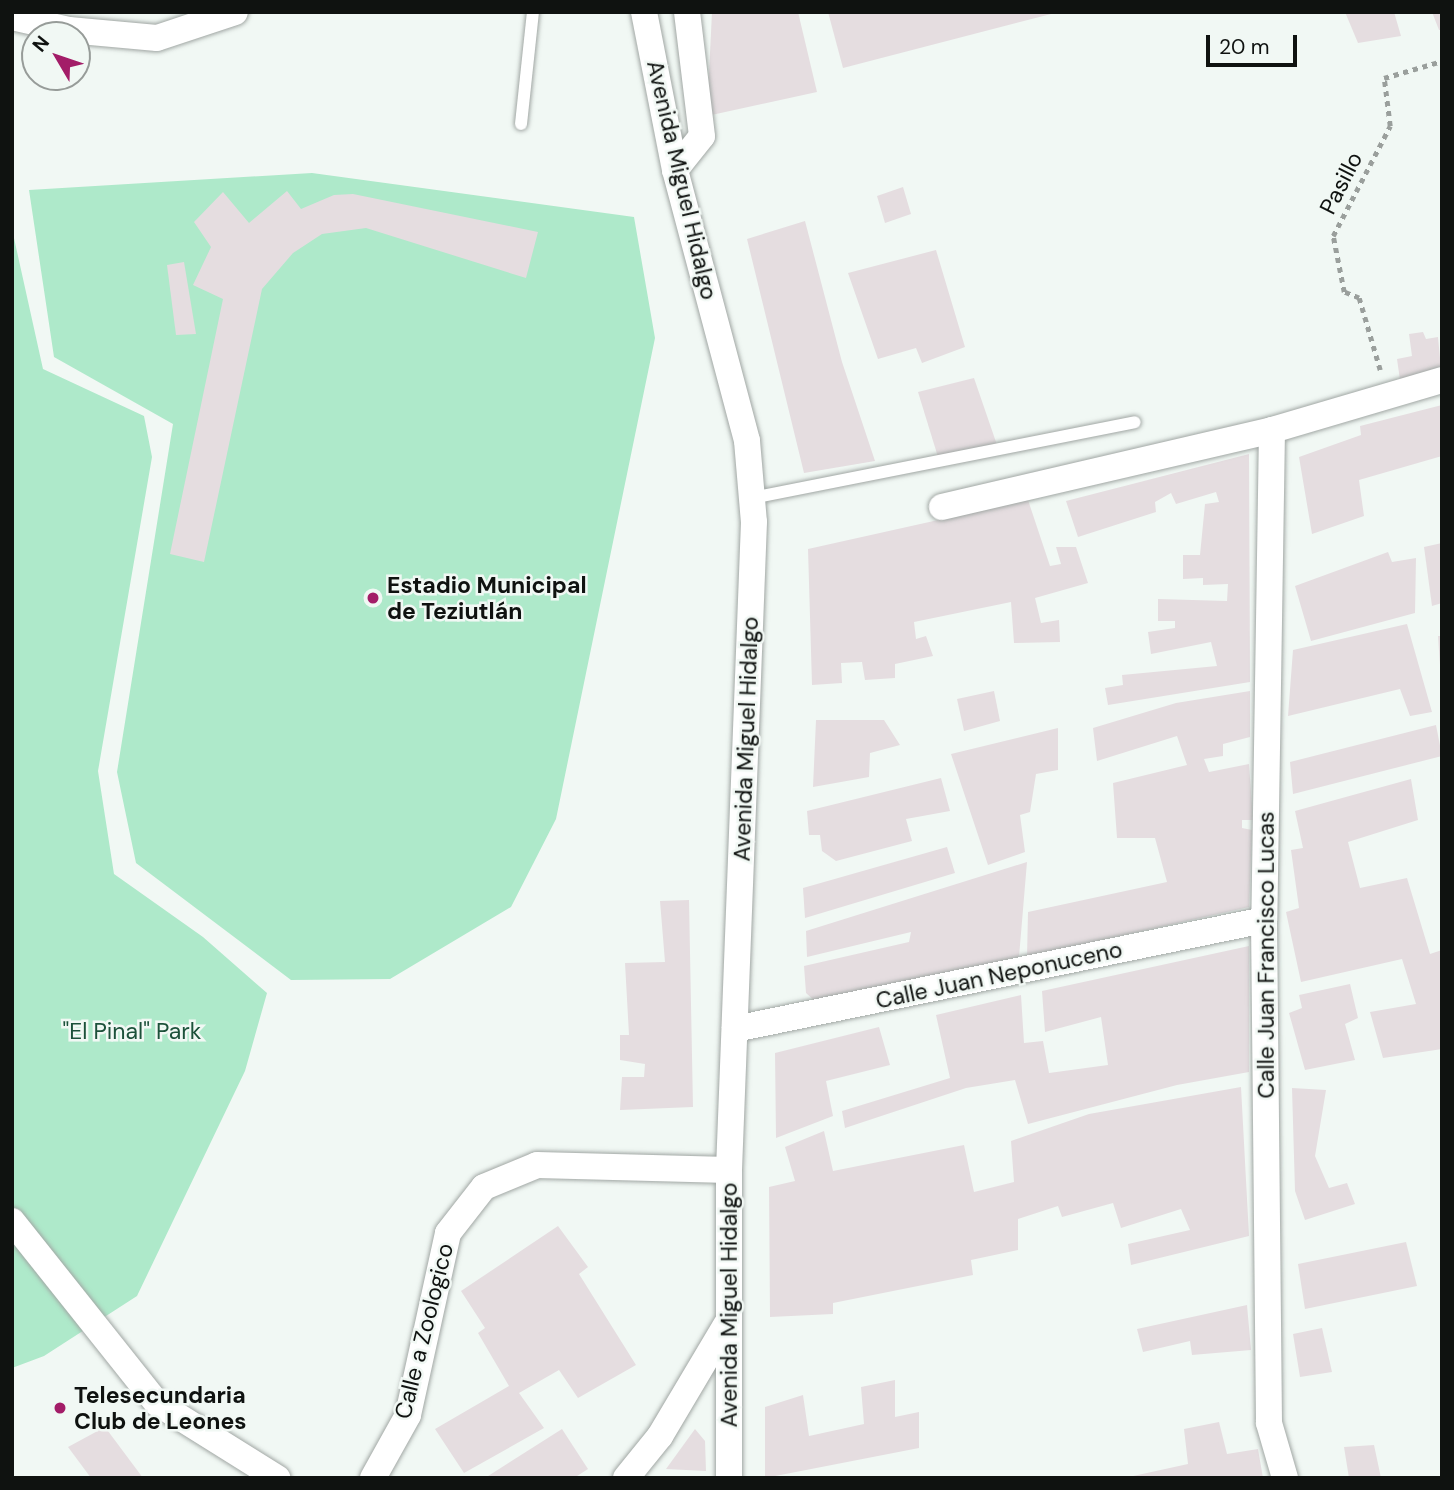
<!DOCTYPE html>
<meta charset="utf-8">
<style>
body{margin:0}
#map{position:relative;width:1454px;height:1490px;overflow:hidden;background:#f1f8f4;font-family:"DM Sans",sans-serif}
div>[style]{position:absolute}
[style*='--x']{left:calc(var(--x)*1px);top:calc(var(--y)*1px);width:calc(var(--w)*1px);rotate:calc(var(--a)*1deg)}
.green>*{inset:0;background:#aee9ca}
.building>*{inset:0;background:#e5dde0}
.path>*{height:4.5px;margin-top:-2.25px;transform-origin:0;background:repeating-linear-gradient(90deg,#9a9f9c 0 5px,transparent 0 10px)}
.roads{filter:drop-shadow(0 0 2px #a1a7a4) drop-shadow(0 0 2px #a1a7a4)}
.service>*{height:12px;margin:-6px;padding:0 6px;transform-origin:6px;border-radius:6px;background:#fff}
.minor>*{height:26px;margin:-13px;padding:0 13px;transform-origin:13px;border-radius:13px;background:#fff}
.dots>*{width:19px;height:19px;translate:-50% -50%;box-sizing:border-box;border:4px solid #f1f8f4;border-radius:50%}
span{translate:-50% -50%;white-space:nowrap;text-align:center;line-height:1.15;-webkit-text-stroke:5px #f1f8f4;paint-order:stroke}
.street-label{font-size:23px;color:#0f1210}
.poi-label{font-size:23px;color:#0f1210;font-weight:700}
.left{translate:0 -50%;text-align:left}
.park-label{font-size:23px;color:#1c513a}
.frame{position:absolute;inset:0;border:14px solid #0f1210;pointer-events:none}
.north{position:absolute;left:21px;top:21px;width:70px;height:70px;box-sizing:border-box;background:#f1f8f4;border:2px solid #979c99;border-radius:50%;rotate:309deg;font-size:19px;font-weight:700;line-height:28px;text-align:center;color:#0f1210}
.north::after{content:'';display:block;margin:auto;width:24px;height:32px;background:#a31d68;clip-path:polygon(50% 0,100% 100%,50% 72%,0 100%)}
.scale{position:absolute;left:1206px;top:35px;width:91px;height:32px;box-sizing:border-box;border:4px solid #0f1210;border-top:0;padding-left:9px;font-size:21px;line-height:24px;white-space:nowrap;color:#0f1210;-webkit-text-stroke:5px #f1f8f4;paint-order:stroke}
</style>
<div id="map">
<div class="green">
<i style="clip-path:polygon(312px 173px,634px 217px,655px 338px,556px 819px,511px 907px,390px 979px,291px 980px,136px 863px,117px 772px,173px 424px,54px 357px,29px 190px)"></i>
<i style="clip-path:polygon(12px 229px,43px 369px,144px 416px,152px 457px,98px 771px,114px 874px,203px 937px,267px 993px,245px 1071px,137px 1296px,44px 1356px,12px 1368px)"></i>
</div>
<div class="building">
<i style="clip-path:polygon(712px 12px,798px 12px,817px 92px,707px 116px)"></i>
<i style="clip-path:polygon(828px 12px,1055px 12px,1055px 13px,843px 68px)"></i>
<i style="clip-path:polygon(1345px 12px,1394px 12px,1401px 36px,1358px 43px)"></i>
<i style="clip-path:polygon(1432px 12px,1442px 12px,1442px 30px,1439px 30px)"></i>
<i style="clip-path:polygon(903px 187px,911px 214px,885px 223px,877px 196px)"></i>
<i style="clip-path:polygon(287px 191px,301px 209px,334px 195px,353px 194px,538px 232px,526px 278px,366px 228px,322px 234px,293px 253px,262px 289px,204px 562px,170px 554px,223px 299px,193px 285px,211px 247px,194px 222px,223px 192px,249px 223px)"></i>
<i style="clip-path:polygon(805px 221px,842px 362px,875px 461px,804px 473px,747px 239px)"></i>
<i style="clip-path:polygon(936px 250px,965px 347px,922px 363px,916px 348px,878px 359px,848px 273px)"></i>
<i style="clip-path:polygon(184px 262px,196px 334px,176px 335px,167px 265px)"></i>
<i style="clip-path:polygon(1423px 332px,1426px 339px,1438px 337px,1442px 379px,1401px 387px,1397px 359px,1412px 356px,1409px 334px)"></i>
<i style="clip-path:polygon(974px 378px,997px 445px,938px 457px,918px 392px)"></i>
<i style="clip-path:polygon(1442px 405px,1442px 456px,1359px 480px,1364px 516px,1312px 534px,1299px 457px,1361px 435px,1360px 426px)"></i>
<i style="clip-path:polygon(1249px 454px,1250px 682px,1108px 705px,1105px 688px,1123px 685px,1122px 675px,1217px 666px,1211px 642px,1151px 654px,1148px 632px,1175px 628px,1175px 621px,1158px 621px,1158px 599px,1227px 601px,1228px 584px,1203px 585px,1203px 578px,1183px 579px,1183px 555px,1200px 555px,1205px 504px,1219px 502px,1216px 492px,1176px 504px,1171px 493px,1155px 502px,1156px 512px,1078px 537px,1066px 501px)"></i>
<i style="clip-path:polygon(1028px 500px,1050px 566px,1061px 564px,1056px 547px,1076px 547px,1088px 583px,1035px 598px,1041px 623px,1059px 620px,1060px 642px,1014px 643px,1011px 602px,914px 622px,916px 639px,926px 636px,933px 656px,895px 664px,895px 678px,865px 680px,862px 662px,841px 663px,842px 683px,812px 685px,808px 549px)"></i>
<i style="clip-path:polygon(1442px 543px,1442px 603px,1432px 606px,1424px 547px)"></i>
<i style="clip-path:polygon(1388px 552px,1392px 562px,1416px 558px,1415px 613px,1311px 641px,1295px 586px)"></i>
<i style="clip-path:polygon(1407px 624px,1432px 712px,1410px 716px,1400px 689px,1288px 716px,1293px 650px)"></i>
<i style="clip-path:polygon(1438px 636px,1442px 636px,1442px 665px,1440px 665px)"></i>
<i style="clip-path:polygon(994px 691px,1000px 721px,964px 731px,957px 699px)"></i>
<i style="clip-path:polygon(1250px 691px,1250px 737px,1223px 744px,1223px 756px,1204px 759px,1209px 772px,1249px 764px,1253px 820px,1242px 820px,1242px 828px,1252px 830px,1249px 907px,1027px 957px,1028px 912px,1167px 882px,1155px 838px,1117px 838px,1113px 783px,1187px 765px,1177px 736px,1097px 761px,1093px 728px,1176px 703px)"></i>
<i style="clip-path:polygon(816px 720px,884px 720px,900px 745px,870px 753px,869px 777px,813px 787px)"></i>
<i style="clip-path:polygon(1436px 725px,1442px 756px,1293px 794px,1290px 762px)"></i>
<i style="clip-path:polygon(1058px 728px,1058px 770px,1036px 774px,1030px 812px,1020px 815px,1025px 852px,988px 865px,951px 754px)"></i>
<i style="clip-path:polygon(941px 778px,950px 811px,906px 819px,912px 841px,836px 861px,822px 851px,820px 835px,809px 835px,807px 811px)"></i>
<i style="clip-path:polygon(1411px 779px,1418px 820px,1348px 842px,1360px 888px,1407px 878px,1430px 954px,1442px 950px,1442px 1049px,1383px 1058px,1370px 1012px,1416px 1004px,1402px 959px,1301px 982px,1286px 912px,1299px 908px,1291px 850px,1303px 848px,1295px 811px)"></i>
<i style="clip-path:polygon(947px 847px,955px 873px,805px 918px,803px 888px)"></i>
<i style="clip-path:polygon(1027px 862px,1019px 957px,816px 1002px,806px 993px,804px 966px,909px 942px,911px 932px,807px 957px,806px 931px)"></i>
<i style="clip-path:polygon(689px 900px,693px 1107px,620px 1110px,622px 1077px,644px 1077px,645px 1064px,620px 1060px,620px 1035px,629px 1035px,625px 963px,665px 962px,660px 901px)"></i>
<i style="clip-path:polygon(1249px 946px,1249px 1072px,1177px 1085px,1028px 1124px,1015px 1080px,966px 1088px,845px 1128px,842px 1111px,950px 1078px,936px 1015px,1021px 995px,1024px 1043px,1043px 1041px,1049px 1073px,1108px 1065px,1101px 1017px,1045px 1032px,1042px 991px)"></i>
<i style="clip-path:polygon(1350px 984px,1358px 1018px,1345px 1024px,1355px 1060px,1305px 1070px,1289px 1013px,1302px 1008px,1299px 995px)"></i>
<i style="clip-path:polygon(879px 1027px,890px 1065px,826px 1081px,833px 1116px,776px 1138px,775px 1053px)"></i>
<i style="clip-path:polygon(1241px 1087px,1249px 1236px,1131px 1265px,1128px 1244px,1190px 1230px,1181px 1209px,1121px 1228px,1113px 1203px,1062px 1217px,1058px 1206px,1018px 1219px,1018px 1250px,971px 1260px,973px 1275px,833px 1303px,833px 1314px,770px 1317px,769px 1187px,795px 1181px,785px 1147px,824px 1131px,833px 1171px,964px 1145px,974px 1192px,1014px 1182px,1011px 1141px,1089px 1114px)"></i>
<i style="clip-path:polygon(1292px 1088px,1326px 1090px,1315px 1156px,1329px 1188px,1347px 1183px,1355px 1204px,1305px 1220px,1295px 1191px)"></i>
<i style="clip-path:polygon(558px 1226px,588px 1267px,579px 1274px,636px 1365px,578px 1398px,559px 1370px,519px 1393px,544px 1428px,464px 1473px,435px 1429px,509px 1386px,478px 1333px,485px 1328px,461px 1291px)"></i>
<i style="clip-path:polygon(1406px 1242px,1417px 1286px,1305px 1309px,1298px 1264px)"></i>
<i style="clip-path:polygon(1247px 1305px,1251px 1350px,1192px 1355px,1190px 1341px,1143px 1352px,1137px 1329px)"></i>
<i style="clip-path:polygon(1322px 1328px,1332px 1372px,1300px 1377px,1293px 1334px)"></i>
<i style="clip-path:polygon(895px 1380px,895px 1417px,919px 1412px,919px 1448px,765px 1478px,765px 1407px,803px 1395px,809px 1436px,864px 1424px,861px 1387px)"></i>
<i style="clip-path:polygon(1219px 1422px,1227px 1454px,1258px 1449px,1263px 1478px,1124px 1478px,1188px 1464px,1184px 1429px)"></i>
<i style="clip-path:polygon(105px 1427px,143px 1478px,91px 1478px,68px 1447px)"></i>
<i style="clip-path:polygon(562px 1429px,588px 1469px,574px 1478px,485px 1478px)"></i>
<i style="clip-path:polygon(695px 1429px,705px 1441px,706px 1471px,666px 1469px)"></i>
<i style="clip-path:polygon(1374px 1445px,1381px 1478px,1349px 1478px,1344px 1447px)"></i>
</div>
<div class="path">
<i style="--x:1380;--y:370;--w:75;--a:-106.3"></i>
<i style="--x:1359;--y:298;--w:16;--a:-158"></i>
<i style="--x:1344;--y:292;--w:57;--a:-101.1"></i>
<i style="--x:1333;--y:236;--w:124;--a:-62.6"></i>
<i style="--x:1390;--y:126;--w:48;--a:-97.1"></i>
<i style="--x:1384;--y:78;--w:60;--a:-16.3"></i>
</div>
<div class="roads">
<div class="service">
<i style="--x:521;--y:124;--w:113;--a:-83.9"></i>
<i style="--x:752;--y:498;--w:390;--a:-11.2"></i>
</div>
<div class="minor">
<i style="--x:644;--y:12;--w:161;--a:78.9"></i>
<i style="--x:675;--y:170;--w:280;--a:75.1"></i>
<i style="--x:747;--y:441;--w:81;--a:85.1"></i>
<i style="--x:754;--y:522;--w:648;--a:92.21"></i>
<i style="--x:729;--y:1170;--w:308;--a:90"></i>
<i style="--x:12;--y:17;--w:58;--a:12.8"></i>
<i style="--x:69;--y:30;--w:88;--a:5.2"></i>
<i style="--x:157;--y:38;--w:82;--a:-18.4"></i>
<i style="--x:675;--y:170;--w:43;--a:-51.5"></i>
<i style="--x:702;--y:136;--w:125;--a:-96.9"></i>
<i style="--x:1272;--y:430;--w:490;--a:90.9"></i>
<i style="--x:1264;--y:920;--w:503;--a:89.43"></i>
<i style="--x:1269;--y:1423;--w:57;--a:73.8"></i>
<i style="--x:942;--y:507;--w:339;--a:-13.1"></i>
<i style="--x:1272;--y:430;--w:177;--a:-16.4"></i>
<i style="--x:735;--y:1029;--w:540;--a:-11.64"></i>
<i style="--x:12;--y:1221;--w:233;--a:51.5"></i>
<i style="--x:157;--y:1403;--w:142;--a:32"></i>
<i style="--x:373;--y:1478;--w:72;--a:-60.9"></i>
<i style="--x:408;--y:1415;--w:186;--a:-77.6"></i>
<i style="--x:448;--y:1233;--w:58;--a:-52"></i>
<i style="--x:484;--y:1187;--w:57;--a:-22.5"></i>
<i style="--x:537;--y:1165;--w:192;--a:1.5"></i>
<i style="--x:626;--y:1478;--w:54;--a:-51"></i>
<i style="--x:660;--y:1436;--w:129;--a:-59.3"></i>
</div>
</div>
<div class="dots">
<i style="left:373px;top:598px;background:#a31d68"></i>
<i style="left:60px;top:1408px;background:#a31d68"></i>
</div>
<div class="street-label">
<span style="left:682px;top:180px;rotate:77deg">Avenida Miguel Hidalgo</span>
<span style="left:1341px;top:183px;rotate:-63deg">Pasillo</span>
<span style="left:746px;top:739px;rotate:-88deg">Avenida Miguel Hidalgo</span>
<span style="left:1266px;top:955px;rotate:-90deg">Calle Juan Francisco Lucas</span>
<span style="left:999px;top:975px;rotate:-12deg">Calle Juan Neponuceno</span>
<span style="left:729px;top:1305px;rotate:-90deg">Avenida Miguel Hidalgo</span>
<span style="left:424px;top:1331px;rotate:-76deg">Calle a Zoologico</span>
</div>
<div class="poi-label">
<span class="left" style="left:387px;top:598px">Estadio Municipal<br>de Teziutlán</span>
<span class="left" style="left:74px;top:1408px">Telesecundaria<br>Club de Leones</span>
</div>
<div class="park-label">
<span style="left:132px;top:1031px">"El Pinal" Park</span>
</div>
<div class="frame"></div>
<div class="north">N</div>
<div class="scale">20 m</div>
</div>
